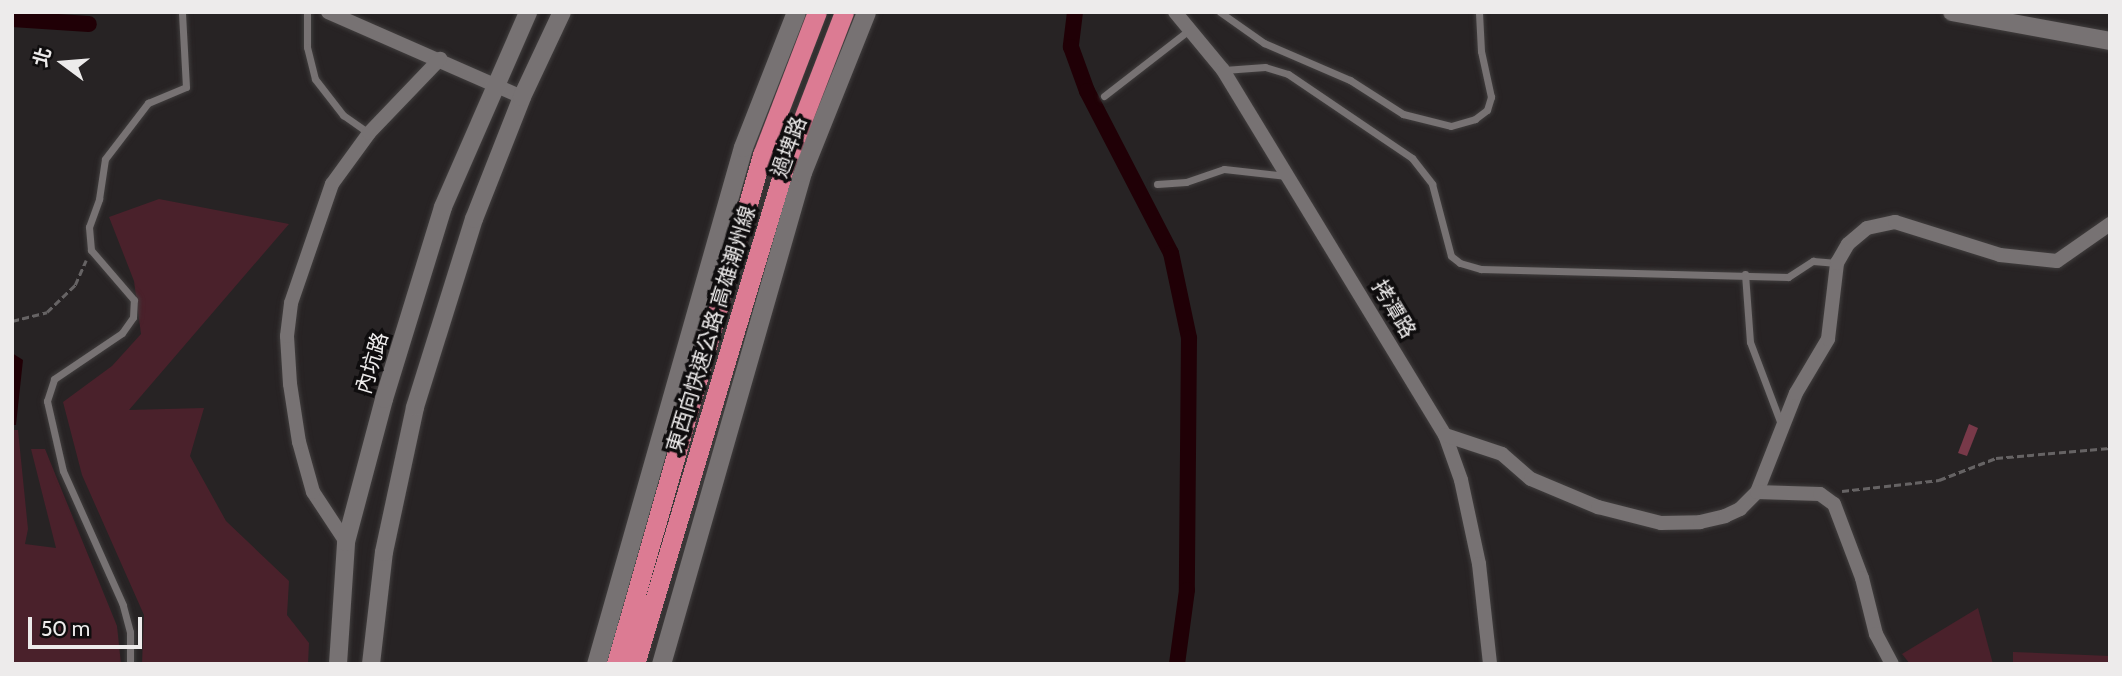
<!DOCTYPE html>
<meta charset="utf-8">
<style>
body{margin:0}
#map{position:relative;width:2122px;height:676px;overflow:hidden;background:#272324;font-family:Cabin,"Noto Sans TC",sans-serif}
div>[style]{position:absolute}
[style*='--x']{left:calc(var(--x)*1px);top:calc(var(--y)*1px);width:calc(var(--w)*1px);rotate:calc(var(--a)*1deg)}
.green>*{inset:0;background:#4a212b}
.water>*{inset:0;background:#200006}
.canal>*{height:16px;margin:-8px;padding:0 8px;transform-origin:8px;border-radius:8px;background:#200006}
.building>*{inset:0;background:#783949}
.path>*{height:2.5px;margin-top:-1.25px;transform-origin:0;background:repeating-linear-gradient(90deg,#666364 0 7px,transparent 0 10.5px)}
.roads{filter:drop-shadow(0 0 2px #413e3e) drop-shadow(0 0 2px #413e3e)}
.service>*{height:7px;margin:-3.5px;padding:0 3.5px;transform-origin:3.5px;border-radius:3.5px;background:#777273}
.minor>*{height:14px;margin:-7px;padding:0 7px;transform-origin:7px;border-radius:7px;background:#777273}
.tertiary>*{height:18px;margin:-9px;padding:0 9px;transform-origin:9px;border-radius:9px;background:#777273}
.secondary>*{height:19px;margin:-9.5px;padding:0 9.5px;transform-origin:9.5px;border-radius:9.5px;background:#777273}
.trunk>*{height:19px;margin:-9.5px;padding:0 9.5px;transform-origin:9.5px;border-radius:9.5px;background:#dc7b93}
span{translate:-50% -50%;white-space:nowrap;text-align:center;line-height:1.15;-webkit-text-stroke:7px #0f0d0e;paint-order:stroke}
.street-label{font-size:21px;color:#edebeb}
.frame{position:absolute;inset:0;border:14px solid #edebeb;pointer-events:none}
.north{position:absolute;left:28px;top:28px;width:70px;height:70px;-webkit-text-stroke:5px #0f0d0e;paint-order:stroke;rotate:286deg;font-size:19px;font-weight:700;line-height:28px;text-align:center;color:#edebeb}
.north::after{content:'';display:block;margin:auto;width:24px;height:32px;background:#edebeb;clip-path:polygon(50% 0,100% 100%,50% 72%,0 100%)}
.scale{position:absolute;left:28px;top:617px;width:114px;height:32px;box-sizing:border-box;border:4px solid #edebeb;border-top:0;padding-left:9px;font-size:21px;line-height:24px;white-space:nowrap;color:#edebeb;-webkit-text-stroke:5px #0f0d0e;paint-order:stroke}
</style>
<div id="map">
<div class="green">
<i style="clip-path:polygon(159px 199px,289px 224px,129px 410px,204px 408px,190px 456px,226px 521px,289px 581px,287px 615px,309px 643px,308px 664px,142px 664px,144px 615px,82px 475px,63px 402px,112px 366px,141px 334px,134px 281px,109px 217px)"></i>
<i style="clip-path:polygon(12px 430px,18px 430px,28px 529px,25px 544px,56px 548px,31px 449px,45px 449px,117px 626px,121px 664px,12px 664px)"></i>
<i style="clip-path:polygon(1978px 608px,1993px 664px,1910px 664px,1902px 654px)"></i>
<i style="clip-path:polygon(2013px 652px,2110px 656px,2110px 664px,2013px 664px)"></i>
</div>
<div class="water">
<i style="clip-path:polygon(12px 353px,23px 360px,16px 425px,12px 425px)"></i>
</div>
<div class="canal">
<i style="--x:1075;--y:12;--w:35;--a:97"></i>
<i style="--x:1071;--y:47;--w:47;--a:70"></i>
<i style="--x:1087;--y:91;--w:182;--a:62.6"></i>
<i style="--x:1171;--y:253;--w:87;--a:78"></i>
<i style="--x:1189;--y:338;--w:252;--a:90.5"></i>
<i style="--x:1187;--y:590;--w:75;--a:97.7"></i>
<i style="--x:12;--y:19;--w:77;--a:3.7"></i>
</div>
<div class="building">
<i style="clip-path:polygon(1969px 424px,1978px 428px,1967px 456px,1958px 453px)"></i>
</div>
<div class="path">
<i style="--x:12;--y:321;--w:36;--a:-14"></i>
<i style="--x:47;--y:312;--w:39;--a:-44"></i>
<i style="--x:75;--y:285;--w:27;--a:-66"></i>
<i style="--x:1842;--y:491;--w:98;--a:-6.5"></i>
<i style="--x:1939;--y:480;--w:61;--a:-21.1"></i>
<i style="--x:1996;--y:458;--w:114;--a:-5"></i>
</div>
<div class="roads">
<div class="service">
<i style="--x:307;--y:12;--w:35;--a:90"></i>
<i style="--x:307;--y:47;--w:33;--a:76"></i>
<i style="--x:315;--y:79;--w:46;--a:52.1"></i>
<i style="--x:343;--y:115;--w:32;--a:35"></i>
<i style="--x:1220;--y:12;--w:54;--a:35.2"></i>
<i style="--x:1264;--y:43;--w:94;--a:23.3"></i>
<i style="--x:1350;--y:80;--w:63;--a:32.7"></i>
<i style="--x:1403;--y:114;--w:49;--a:14"></i>
<i style="--x:1451;--y:126;--w:25;--a:-16"></i>
<i style="--x:1475;--y:119;--w:15;--a:-37"></i>
<i style="--x:1487;--y:110;--w:14;--a:-73"></i>
<i style="--x:1491;--y:97;--w:47;--a:-102.3"></i>
<i style="--x:1481;--y:51;--w:39;--a:-93"></i>
<i style="--x:1224;--y:70;--w:41;--a:-4.2"></i>
<i style="--x:1265;--y:67;--w:24;--a:17"></i>
<i style="--x:1288;--y:74;--w:150;--a:34.1"></i>
<i style="--x:1412;--y:158;--w:33;--a:52"></i>
<i style="--x:1432;--y:184;--w:74;--a:75.2"></i>
<i style="--x:1451;--y:256;--w:11;--a:38"></i>
<i style="--x:1460;--y:263;--w:22;--a:16"></i>
<i style="--x:1481;--y:269;--w:307;--a:1.5"></i>
<i style="--x:1788;--y:277;--w:30;--a:-33"></i>
<i style="--x:1813;--y:261;--w:24;--a:5"></i>
<i style="--x:1104;--y:96;--w:108;--a:-37.8"></i>
<i style="--x:1157;--y:184;--w:29;--a:-4"></i>
<i style="--x:1186;--y:182;--w:40;--a:-18.9"></i>
<i style="--x:1224;--y:169;--w:63;--a:6.3"></i>
<i style="--x:1745;--y:274;--w:68;--a:85.8"></i>
<i style="--x:1750;--y:342;--w:88;--a:69.3"></i>
<i style="--x:130;--y:664;--w:32;--a:-90"></i>
<i style="--x:130;--y:632;--w:28;--a:-105"></i>
<i style="--x:123;--y:605;--w:147;--a:-114.1"></i>
<i style="--x:63;--y:471;--w:72;--a:-102.9"></i>
<i style="--x:47;--y:401;--w:23;--a:-72"></i>
<i style="--x:54;--y:379;--w:82;--a:-34.1"></i>
<i style="--x:122;--y:333;--w:19;--a:-55"></i>
<i style="--x:133;--y:317;--w:17;--a:-87"></i>
<i style="--x:134;--y:300;--w:66;--a:-130.7"></i>
<i style="--x:91;--y:250;--w:23;--a:-95"></i>
<i style="--x:89;--y:227;--w:30;--a:-70"></i>
<i style="--x:99;--y:199;--w:40;--a:-81.5"></i>
<i style="--x:105;--y:159;--w:71;--a:-52.5"></i>
<i style="--x:148;--y:103;--w:41;--a:-22.8"></i>
<i style="--x:186;--y:87;--w:75;--a:-93.1"></i>
</div>
<div class="minor">
<i style="--x:328;--y:12;--w:212;--a:23.7"></i>
<i style="--x:1175;--y:12;--w:75;--a:50.4"></i>
<i style="--x:1223;--y:70;--w:427;--a:58.7"></i>
<i style="--x:1445;--y:435;--w:48;--a:70.4"></i>
<i style="--x:1461;--y:480;--w:86;--a:77.9"></i>
<i style="--x:1479;--y:564;--w:101;--a:83.7"></i>
<i style="--x:1445;--y:435;--w:60;--a:18.4"></i>
<i style="--x:1502;--y:454;--w:38;--a:41"></i>
<i style="--x:1531;--y:479;--w:73;--a:22.7"></i>
<i style="--x:1598;--y:507;--w:65;--a:14.3"></i>
<i style="--x:1661;--y:523;--w:39;--a:-1"></i>
<i style="--x:1700;--y:522;--w:26;--a:-13"></i>
<i style="--x:1725;--y:516;--w:17;--a:-25"></i>
<i style="--x:1740;--y:509;--w:24;--a:-45"></i>
<i style="--x:1757;--y:492;--w:106;--a:-68.5"></i>
<i style="--x:1796;--y:393;--w:63;--a:-59.3"></i>
<i style="--x:1828;--y:339;--w:77;--a:-83.2"></i>
<i style="--x:1837;--y:263;--w:22;--a:-60"></i>
<i style="--x:1848;--y:244;--w:25;--a:-40"></i>
<i style="--x:1867;--y:228;--w:29;--a:-12"></i>
<i style="--x:1895;--y:222;--w:110;--a:17.4"></i>
<i style="--x:2000;--y:255;--w:57;--a:6"></i>
<i style="--x:2057;--y:261;--w:65;--a:-34.9"></i>
<i style="--x:1757;--y:492;--w:63;--a:1.8"></i>
<i style="--x:1820;--y:494;--w:17;--a:36"></i>
<i style="--x:1834;--y:504;--w:79;--a:69.3"></i>
<i style="--x:1862;--y:578;--w:58;--a:76"></i>
<i style="--x:1876;--y:634;--w:34;--a:62"></i>
<i style="--x:346;--y:542;--w:60;--a:-123.4"></i>
<i style="--x:313;--y:492;--w:52;--a:-105.6"></i>
<i style="--x:299;--y:442;--w:59;--a:-98.8"></i>
<i style="--x:290;--y:384;--w:48;--a:-93.6"></i>
<i style="--x:287;--y:336;--w:33;--a:-83"></i>
<i style="--x:291;--y:303;--w:126;--a:-71"></i>
<i style="--x:332;--y:184;--w:63;--a:-54"></i>
<i style="--x:369;--y:133;--w:103;--a:-46.2"></i>
</div>
<div class="tertiary">
<i style="--x:1952;--y:12;--w:161;--a:10.4"></i>
<i style="--x:338;--y:664;--w:122;--a:-86.2"></i>
<i style="--x:346;--y:542;--w:148;--a:-75.1"></i>
<i style="--x:384;--y:399;--w:201;--a:-72.9"></i>
<i style="--x:443;--y:207;--w:213;--a:-66.4"></i>
<i style="--x:371;--y:664;--w:113;--a:-83.4"></i>
<i style="--x:384;--y:552;--w:148;--a:-77.9"></i>
<i style="--x:415;--y:407;--w:197;--a:-72.6"></i>
<i style="--x:474;--y:219;--w:131;--a:-68.5"></i>
<i style="--x:522;--y:97;--w:94;--a:-64.8"></i>
</div>
<div class="secondary">
<i style="--x:596;--y:664;--w:537;--a:-74.13"></i>
<i style="--x:743;--y:147;--w:145;--a:-68.6"></i>
<i style="--x:661;--y:664;--w:512;--a:-74.01"></i>
<i style="--x:802;--y:172;--w:172;--a:-68.2"></i>
</div>
<div class="trunk">
<i style="--x:616;--y:664;--w:530;--a:-74"></i>
<i style="--x:762;--y:155;--w:153;--a:-69"></i>
<i style="--x:635;--y:664;--w:521;--a:-73.27"></i>
<i style="--x:785;--y:165;--w:164;--a:-68.9"></i>
</div>
</div>
<div class="street-label">
<span style="left:789px;top:147px;rotate:-70deg">過埤路</span>
<span style="left:1394px;top:309px;rotate:59deg">拷潭路</span>
<span style="left:711px;top:329px;rotate:-73deg">東西向快速公路 高雄潮州線</span>
<span style="left:372px;top:363px;rotate:-73deg">內坑路</span>
</div>
<div class="frame"></div>
<div class="north">北</div>
<div class="scale">50 m</div>
</div>
